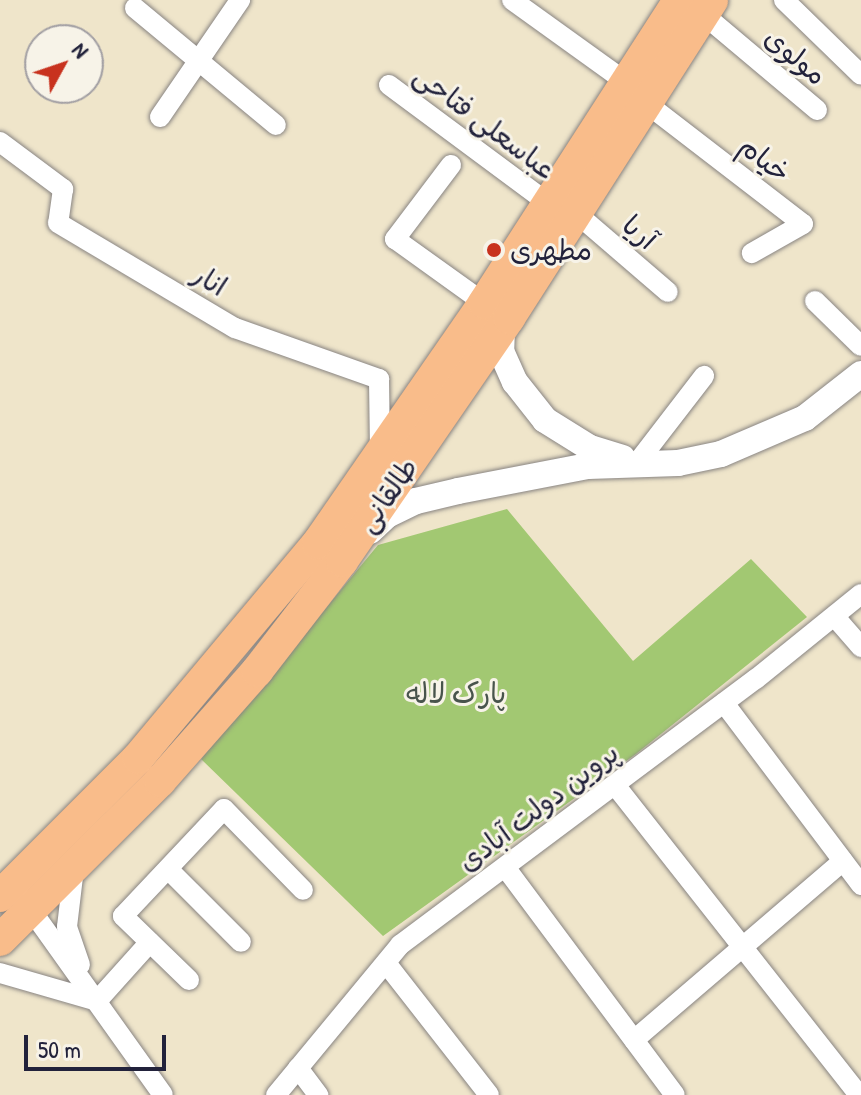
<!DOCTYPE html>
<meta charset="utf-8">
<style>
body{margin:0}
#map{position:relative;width:861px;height:1095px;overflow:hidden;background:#efe5ca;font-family:"Patrick Hand","Playpen Sans Arabic",sans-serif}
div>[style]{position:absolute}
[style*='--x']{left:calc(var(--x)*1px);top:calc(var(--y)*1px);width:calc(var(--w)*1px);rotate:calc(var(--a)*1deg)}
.green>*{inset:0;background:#a2c872}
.roads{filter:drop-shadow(0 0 2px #888482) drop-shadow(0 0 2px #888482)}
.minor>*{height:20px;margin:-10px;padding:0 10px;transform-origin:10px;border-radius:10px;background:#fff}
.tertiary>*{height:26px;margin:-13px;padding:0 13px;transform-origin:13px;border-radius:13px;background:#fff}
.primary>*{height:32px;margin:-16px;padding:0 16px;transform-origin:16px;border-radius:16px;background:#f9bc8a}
.dots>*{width:22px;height:22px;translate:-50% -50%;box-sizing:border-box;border:4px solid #f7f3e8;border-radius:50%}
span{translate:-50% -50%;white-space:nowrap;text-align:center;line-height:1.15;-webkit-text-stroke:6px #f7f3e8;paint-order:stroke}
.street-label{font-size:28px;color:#22223b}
.poi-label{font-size:28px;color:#22223b}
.left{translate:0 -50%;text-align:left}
.park-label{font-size:28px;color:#48544c}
.north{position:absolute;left:24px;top:24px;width:80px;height:80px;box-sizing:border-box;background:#f7f3e8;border:2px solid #a29fa3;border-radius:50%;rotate:50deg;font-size:22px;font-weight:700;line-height:32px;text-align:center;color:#22223b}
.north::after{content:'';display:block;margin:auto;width:28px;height:36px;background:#c8321e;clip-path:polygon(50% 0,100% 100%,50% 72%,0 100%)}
.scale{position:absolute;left:24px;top:1035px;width:142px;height:36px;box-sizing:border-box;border:4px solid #22223b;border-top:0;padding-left:10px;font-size:24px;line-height:28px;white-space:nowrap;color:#22223b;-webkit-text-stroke:6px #f7f3e8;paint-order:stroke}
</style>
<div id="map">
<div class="green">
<i style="clip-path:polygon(507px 509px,633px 661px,751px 559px,807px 617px,636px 754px,383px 936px,201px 759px,378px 545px)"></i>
</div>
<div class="roads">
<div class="minor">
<i style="--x:512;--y:0;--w:140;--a:35.7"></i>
<i style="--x:784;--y:0;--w:107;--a:44.2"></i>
<i style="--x:135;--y:8;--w:183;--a:39.7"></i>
<i style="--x:703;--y:14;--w:149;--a:40.1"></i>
<i style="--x:389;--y:85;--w:198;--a:36.6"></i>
<i style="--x:646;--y:103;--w:198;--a:37.6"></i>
<i style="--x:803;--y:224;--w:59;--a:150.4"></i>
<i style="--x:160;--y:117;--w:142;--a:-55.6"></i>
<i style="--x:0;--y:142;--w:79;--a:36.7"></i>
<i style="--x:63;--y:189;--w:34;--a:98"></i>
<i style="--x:58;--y:223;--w:206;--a:30.7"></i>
<i style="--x:235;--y:328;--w:153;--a:19.5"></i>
<i style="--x:379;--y:379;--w:73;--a:89.2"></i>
<i style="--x:451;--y:165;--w:93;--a:127.1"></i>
<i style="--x:395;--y:239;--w:110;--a:35.7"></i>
<i style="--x:576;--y:213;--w:121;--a:40.7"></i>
<i style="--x:815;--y:301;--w:64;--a:44.4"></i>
<i style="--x:637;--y:463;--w:110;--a:-52.4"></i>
<i style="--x:835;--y:617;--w:40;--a:49"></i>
<i style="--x:724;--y:703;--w:228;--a:53"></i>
<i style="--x:615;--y:785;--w:395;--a:51.8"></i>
<i style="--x:505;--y:867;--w:284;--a:53.3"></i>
<i style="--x:74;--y:868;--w:59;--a:96.8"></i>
<i style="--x:67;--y:927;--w:40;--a:71.1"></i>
<i style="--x:168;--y:869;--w:103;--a:45"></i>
<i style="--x:24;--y:900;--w:239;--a:54.5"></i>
<i style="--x:386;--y:963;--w:167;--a:52"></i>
<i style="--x:0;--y:973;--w:101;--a:16.1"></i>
<i style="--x:189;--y:980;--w:92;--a:-135.9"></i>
<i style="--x:123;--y:916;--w:147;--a:-46.7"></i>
<i style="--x:224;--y:809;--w:113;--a:45.7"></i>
<i style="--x:97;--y:1001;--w:79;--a:-48.1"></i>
<i style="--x:634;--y:1040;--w:275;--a:-40.6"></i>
<i style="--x:298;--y:1068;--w:34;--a:53"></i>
<i style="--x:276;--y:1095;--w:195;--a:-50.4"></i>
<i style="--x:400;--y:945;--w:444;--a:-36.8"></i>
<i style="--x:756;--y:679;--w:135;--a:-39"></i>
</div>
<div class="tertiary">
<i style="--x:502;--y:328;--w:23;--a:92"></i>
<i style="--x:501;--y:351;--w:34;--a:66"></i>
<i style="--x:515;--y:382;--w:48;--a:51.7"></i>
<i style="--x:545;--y:420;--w:53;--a:31.9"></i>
<i style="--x:590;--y:448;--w:34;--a:17"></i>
<i style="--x:370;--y:531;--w:23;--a:-43"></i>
<i style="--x:387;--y:515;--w:32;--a:-26"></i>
<i style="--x:416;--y:501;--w:43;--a:-13.4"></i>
<i style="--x:458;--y:491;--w:132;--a:-10.9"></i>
<i style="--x:588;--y:466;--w:90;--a:-1.9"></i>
<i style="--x:678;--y:463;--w:44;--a:-11.8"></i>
<i style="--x:721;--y:454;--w:91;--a:-23.2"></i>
<i style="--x:805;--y:418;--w:71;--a:-38.2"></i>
</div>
<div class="primary">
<i style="--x:0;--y:896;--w:195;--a:-45"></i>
<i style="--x:138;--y:758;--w:280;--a:-50.1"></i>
<i style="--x:318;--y:543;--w:292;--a:-55.3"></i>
<i style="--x:484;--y:303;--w:360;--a:-57.2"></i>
<i style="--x:0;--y:940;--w:226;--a:-44.8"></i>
<i style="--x:160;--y:781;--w:147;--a:-48.6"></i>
<i style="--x:257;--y:671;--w:139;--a:-52.3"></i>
<i style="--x:342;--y:561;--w:295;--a:-55.5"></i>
<i style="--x:509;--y:318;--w:377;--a:-57.4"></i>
</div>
</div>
<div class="dots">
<i style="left:494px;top:250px;background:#c8321e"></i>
</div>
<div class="street-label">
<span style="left:796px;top:56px;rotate:40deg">مولوی</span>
<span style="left:485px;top:122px;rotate:37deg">عباسعلی فتاحی</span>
<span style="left:765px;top:159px;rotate:38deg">خیام</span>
<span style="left:640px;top:232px;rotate:41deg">آریا</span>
<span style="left:210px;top:280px;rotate:31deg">انار</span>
<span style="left:387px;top:495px;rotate:-55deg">طالقانی</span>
<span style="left:538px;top:807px;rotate:-37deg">پروین دولت آبادی</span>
</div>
<div class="poi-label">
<span class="left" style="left:510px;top:250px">مطهری</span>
</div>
<div class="park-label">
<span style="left:456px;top:693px">پارک لاله</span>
</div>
<div class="north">N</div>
<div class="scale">50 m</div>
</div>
